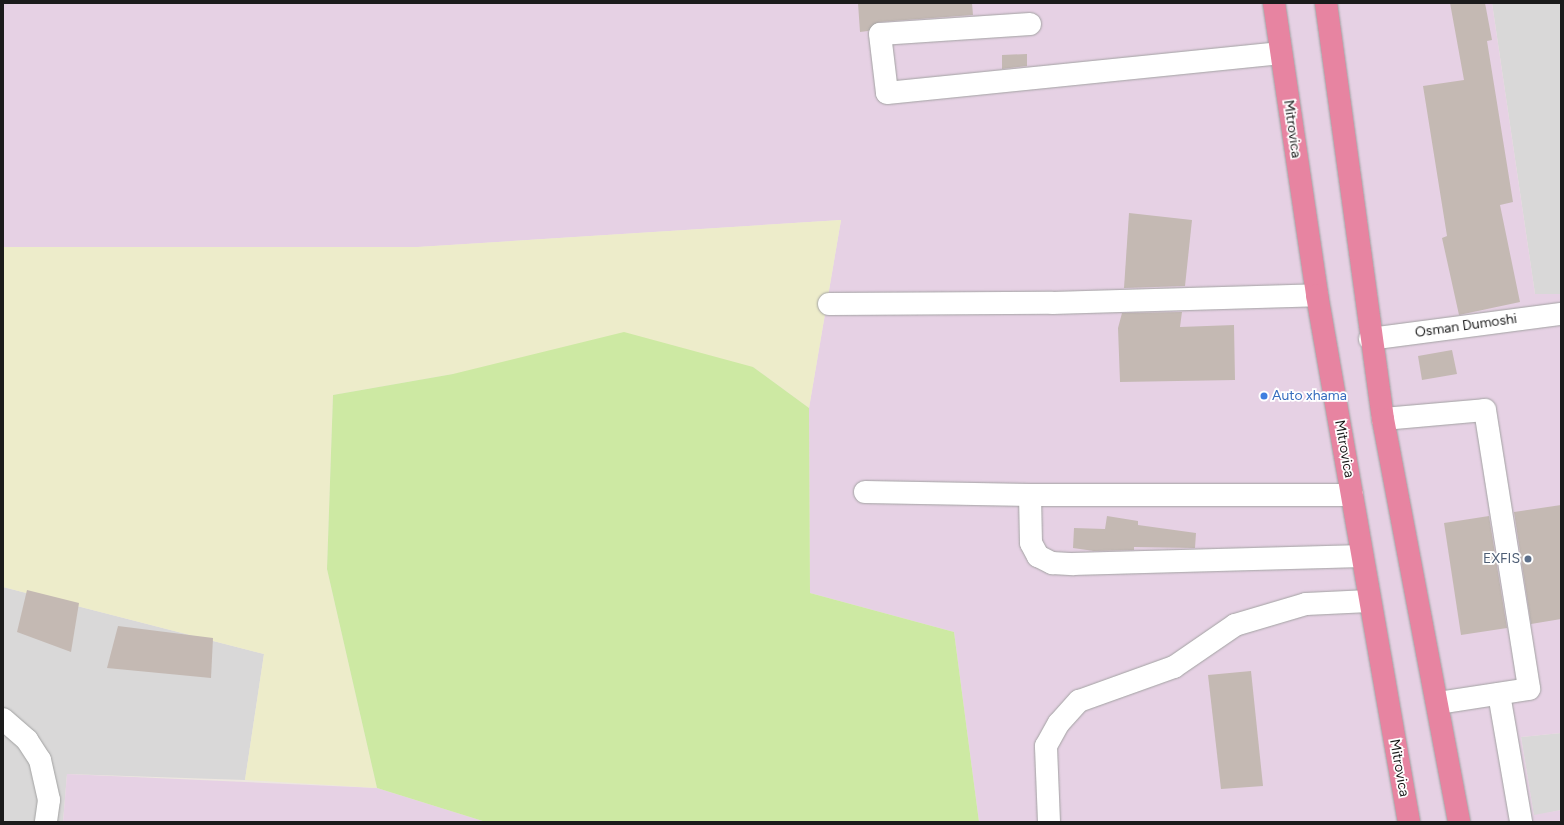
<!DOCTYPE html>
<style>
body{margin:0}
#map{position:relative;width:1564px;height:825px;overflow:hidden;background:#ede7e0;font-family:Figtree,sans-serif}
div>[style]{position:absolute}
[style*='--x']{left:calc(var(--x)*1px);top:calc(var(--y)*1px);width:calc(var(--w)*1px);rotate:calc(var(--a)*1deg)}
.residential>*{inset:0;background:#d9d8d8}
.industrial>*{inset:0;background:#e6d1e4}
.farmland>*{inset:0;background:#edecca}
.grass>*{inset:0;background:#cde9a3}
.building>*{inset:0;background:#c4b9b3}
.roads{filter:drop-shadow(0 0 1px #a2a2a2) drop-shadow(0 0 1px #a2a2a2)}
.minor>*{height:22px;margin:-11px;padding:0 11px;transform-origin:11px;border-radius:11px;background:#fff}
.highway>*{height:22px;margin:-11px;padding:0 11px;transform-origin:11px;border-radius:11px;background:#e784a1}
.dots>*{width:11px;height:11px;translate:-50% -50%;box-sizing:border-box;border:2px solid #fff;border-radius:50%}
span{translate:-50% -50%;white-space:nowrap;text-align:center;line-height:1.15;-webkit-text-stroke:3.5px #fff;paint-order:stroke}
.street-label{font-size:14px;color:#1b1b1b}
.shop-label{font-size:14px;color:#366cbe}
.left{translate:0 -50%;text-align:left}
.service-label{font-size:14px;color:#4e5e75}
.right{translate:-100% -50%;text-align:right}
.frame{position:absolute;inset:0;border:4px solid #1b1b1b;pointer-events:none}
</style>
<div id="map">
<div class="residential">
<i style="clip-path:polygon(1492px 3px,1561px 3px,1561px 294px,1535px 294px)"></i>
<i style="clip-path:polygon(3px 587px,264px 654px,245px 780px,67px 774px,63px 822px,3px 822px)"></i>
<i style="clip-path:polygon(1561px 733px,1561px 810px,1534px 816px,1521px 737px)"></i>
</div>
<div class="industrial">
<i style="clip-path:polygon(3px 3px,1492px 3px,1535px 294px,1561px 294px,1561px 733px,1521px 737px,1534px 815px,1561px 810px,1561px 822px,979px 822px,954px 632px,810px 593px,809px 408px,841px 220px,418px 247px,3px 247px)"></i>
<i style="clip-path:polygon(67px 774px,377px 788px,486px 822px,63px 822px)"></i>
</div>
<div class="farmland">
<i style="clip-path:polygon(841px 220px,809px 408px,753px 367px,453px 374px,333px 395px,327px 569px,377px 788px,245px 780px,264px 654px,3px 587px,3px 247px,418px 247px)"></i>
</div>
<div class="grass">
<i style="clip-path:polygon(624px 332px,753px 367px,809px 408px,810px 593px,954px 632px,979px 822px,486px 822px,377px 788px,327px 569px,333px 395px,453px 374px)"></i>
</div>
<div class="building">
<i style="clip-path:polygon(858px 3px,972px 3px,973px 15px,879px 22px,868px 31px,860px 32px)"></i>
<i style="clip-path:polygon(1450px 3px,1485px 3px,1492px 40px,1487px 41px,1513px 202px,1500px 205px,1520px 302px,1459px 315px,1442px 238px,1447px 236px,1423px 86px,1464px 80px)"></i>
<i style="clip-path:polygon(1027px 54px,1027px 66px,1002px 69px,1002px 55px)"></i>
<i style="clip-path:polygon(1129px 213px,1192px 220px,1185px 286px,1124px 288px)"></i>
<i style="clip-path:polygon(1182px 312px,1180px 327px,1234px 325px,1235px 380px,1120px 382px,1118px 328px,1122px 313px)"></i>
<i style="clip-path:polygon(1452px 350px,1457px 374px,1422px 380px,1418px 356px)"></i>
<i style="clip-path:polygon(1561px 505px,1561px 619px,1531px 624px,1514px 512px)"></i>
<i style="clip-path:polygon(1107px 516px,1138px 521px,1138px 525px,1196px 533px,1195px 548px,1134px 547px,1134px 550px,1094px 551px,1073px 548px,1074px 528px,1105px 529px)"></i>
<i style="clip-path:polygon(1489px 516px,1507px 628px,1461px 635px,1444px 523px)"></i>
<i style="clip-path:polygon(27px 590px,79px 603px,71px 652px,17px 632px)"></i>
<i style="clip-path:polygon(118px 626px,213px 638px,211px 678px,107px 668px)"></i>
<i style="clip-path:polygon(1251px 671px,1263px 786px,1221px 789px,1208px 675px)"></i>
</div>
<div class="roads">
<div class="minor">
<i style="--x:1030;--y:24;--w:150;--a:176.2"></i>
<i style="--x:880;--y:34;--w:59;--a:83.2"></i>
<i style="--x:887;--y:93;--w:396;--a:-5.8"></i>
<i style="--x:829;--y:304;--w:223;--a:-0.3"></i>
<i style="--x:1052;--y:303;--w:265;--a:-1.7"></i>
<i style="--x:1370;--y:339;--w:193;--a:-7.5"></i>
<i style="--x:1383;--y:419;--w:102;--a:-5"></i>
<i style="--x:1485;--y:410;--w:282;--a:81"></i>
<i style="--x:1529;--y:689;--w:91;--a:171.2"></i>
<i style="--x:865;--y:492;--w:165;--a:1"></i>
<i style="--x:1352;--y:495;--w:322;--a:180"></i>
<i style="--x:1030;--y:495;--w:48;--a:88.8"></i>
<i style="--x:1031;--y:543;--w:15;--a:62"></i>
<i style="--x:1038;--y:556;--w:16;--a:27"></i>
<i style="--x:1052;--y:563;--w:22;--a:3"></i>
<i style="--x:1074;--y:564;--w:287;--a:-1.6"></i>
<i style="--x:1499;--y:694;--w:130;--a:80.2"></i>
<i style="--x:3;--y:719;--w:32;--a:41"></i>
<i style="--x:27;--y:740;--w:24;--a:57"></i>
<i style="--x:40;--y:760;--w:41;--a:77.3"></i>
<i style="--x:49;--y:800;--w:22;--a:98"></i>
<i style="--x:1049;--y:822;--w:76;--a:-92.3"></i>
<i style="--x:1046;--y:746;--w:26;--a:-61"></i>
<i style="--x:1059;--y:723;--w:30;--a:-48"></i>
<i style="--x:1079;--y:701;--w:101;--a:-19.7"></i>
<i style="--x:1174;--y:667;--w:74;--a:-34.5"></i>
<i style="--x:1235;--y:625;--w:74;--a:-16.5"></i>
<i style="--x:1306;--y:604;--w:63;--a:-2.7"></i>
</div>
<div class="highway">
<i style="--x:1274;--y:3;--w:295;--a:81.6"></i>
<i style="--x:1317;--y:295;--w:535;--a:80.1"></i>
<i style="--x:1326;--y:3;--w:420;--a:82.2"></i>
<i style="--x:1383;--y:419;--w:410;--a:79.3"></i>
</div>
</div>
<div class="dots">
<i style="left:1264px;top:396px;background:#3f7fe0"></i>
<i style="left:1528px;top:559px;background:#5c6f8a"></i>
</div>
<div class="street-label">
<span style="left:1292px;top:129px;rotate:82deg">Mitrovica</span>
<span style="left:1466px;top:326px;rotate:-8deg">Osman Dumoshi</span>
<span style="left:1344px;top:449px;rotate:80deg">Mitrovica</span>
<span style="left:1399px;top:768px;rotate:80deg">Mitrovica</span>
</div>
<div class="shop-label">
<span class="left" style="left:1272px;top:396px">Auto xhama</span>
</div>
<div class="service-label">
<span class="right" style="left:1520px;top:559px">EXFIS</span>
</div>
<div class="frame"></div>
</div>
